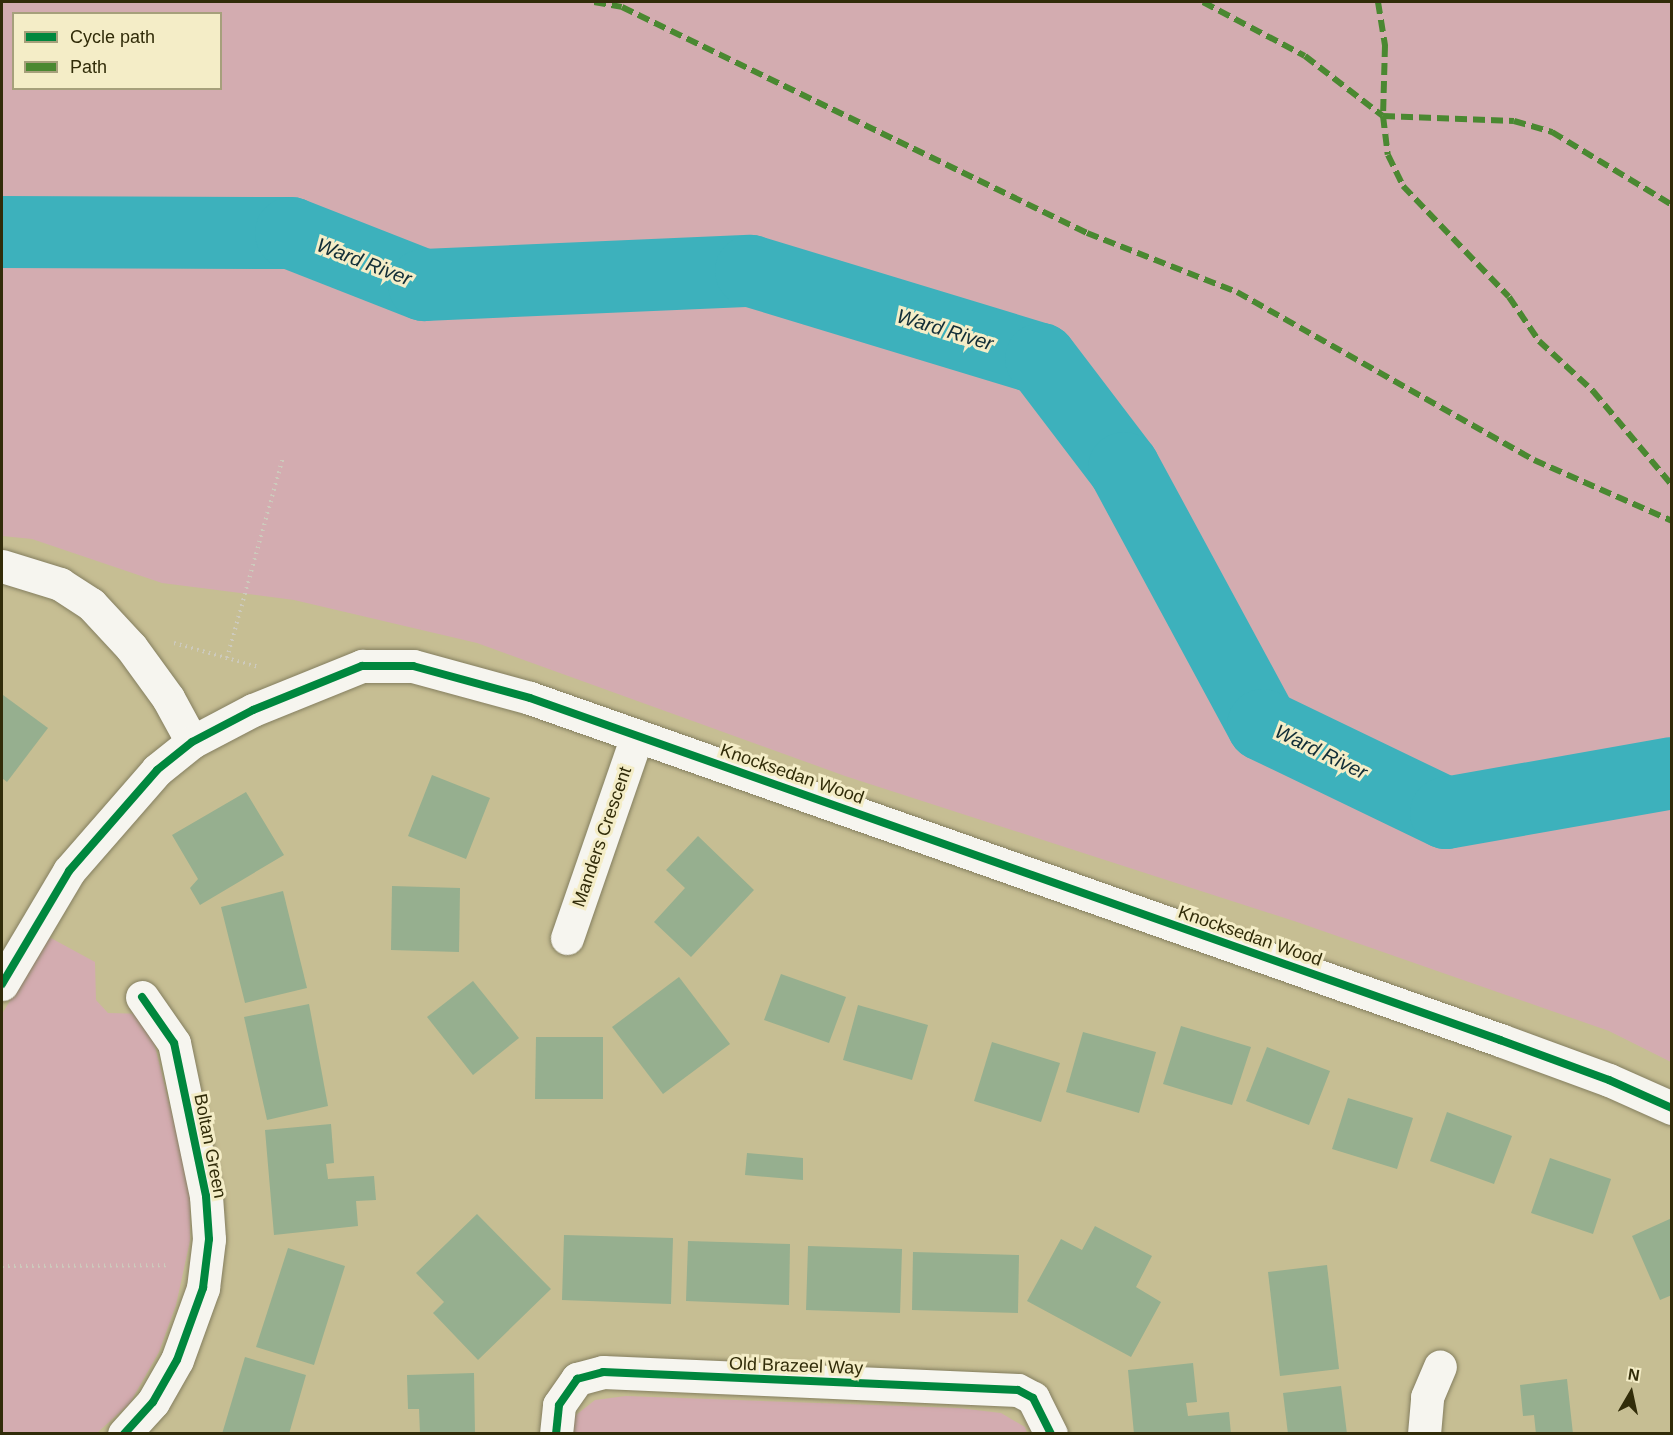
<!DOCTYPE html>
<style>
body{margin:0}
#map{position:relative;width:1673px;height:1435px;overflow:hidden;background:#c6be93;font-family:Arial,sans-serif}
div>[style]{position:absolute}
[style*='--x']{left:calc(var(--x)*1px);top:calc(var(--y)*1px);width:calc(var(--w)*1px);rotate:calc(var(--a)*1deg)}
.green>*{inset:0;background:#d3acb0}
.river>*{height:72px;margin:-36px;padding:0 36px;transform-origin:36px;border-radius:36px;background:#3db1bc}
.building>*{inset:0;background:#96af8f}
.path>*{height:4px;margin-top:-2px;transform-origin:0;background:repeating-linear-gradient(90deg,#cdcabc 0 1.5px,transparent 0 6px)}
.roads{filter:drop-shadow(0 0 2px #847e5f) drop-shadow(0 0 2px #847e5f)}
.minor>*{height:33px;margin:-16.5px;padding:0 16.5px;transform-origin:16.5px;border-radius:16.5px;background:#f6f5ef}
.quiet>*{height:6px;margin-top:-3px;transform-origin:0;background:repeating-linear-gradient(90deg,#4a8831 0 12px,transparent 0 18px)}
.cycleway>*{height:8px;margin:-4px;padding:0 4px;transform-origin:4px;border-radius:4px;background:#00873e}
span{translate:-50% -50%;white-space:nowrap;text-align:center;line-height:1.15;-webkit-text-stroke:6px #f4edc7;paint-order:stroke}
.street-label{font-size:18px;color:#312c09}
.water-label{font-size:20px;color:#122e37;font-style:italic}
.frame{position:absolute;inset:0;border:3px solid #312c09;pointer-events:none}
.legend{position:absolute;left:12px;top:12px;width:210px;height:78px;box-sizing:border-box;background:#f4edc7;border:2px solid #a6a07b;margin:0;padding:8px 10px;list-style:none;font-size:18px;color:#312c09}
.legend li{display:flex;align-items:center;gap:12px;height:30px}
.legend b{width:30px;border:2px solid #a6a07b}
.north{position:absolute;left:1601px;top:1363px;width:60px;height:60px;-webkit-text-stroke:4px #f4edc7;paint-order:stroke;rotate:9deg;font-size:16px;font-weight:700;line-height:24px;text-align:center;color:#312c09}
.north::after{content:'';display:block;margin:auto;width:21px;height:27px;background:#312c09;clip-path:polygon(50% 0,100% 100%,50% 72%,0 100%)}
</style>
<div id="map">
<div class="green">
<i style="clip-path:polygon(evenodd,2px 2px,1671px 2px,1671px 1062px,1609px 1031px,1297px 922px,845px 776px,477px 643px,294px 600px,162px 583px,32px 539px,2px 536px,2px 2px,14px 14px,220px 14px,220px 88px,14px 88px,14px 14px)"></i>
<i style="clip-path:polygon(49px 937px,95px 962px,96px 1000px,108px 1013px,147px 1014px,190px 1187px,190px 1241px,176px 1305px,159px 1352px,130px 1403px,97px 1433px,2px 1433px,2px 1014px)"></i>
<i style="clip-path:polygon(626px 1396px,959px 1408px,1001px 1413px,1025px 1427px,1027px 1433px,570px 1434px,576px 1415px,595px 1400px)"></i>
</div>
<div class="river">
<i style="--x:2;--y:232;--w:289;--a:0.2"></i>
<i style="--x:291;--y:233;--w:143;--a:21.4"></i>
<i style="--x:424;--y:285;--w:327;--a:-2.5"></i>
<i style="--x:751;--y:271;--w:303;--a:16.9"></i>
<i style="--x:1041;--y:359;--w:137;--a:52.7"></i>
<i style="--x:1124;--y:468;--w:292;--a:61.6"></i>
<i style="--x:1263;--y:725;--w:203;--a:25.7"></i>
<i style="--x:1446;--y:813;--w:230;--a:-10"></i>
</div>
<div class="building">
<i style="clip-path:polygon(3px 695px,48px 728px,7px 782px,2px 778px)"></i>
<i style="clip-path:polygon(432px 775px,490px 798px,466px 859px,408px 836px)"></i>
<i style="clip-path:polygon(246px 792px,284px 855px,200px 905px,190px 888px,198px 879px,172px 835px)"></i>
<i style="clip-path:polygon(698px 836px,754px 890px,691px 957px,654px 922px,685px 888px,666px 870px)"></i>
<i style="clip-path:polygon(392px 886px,460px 888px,459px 952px,391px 950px)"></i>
<i style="clip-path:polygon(283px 891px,307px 988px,245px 1003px,221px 907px)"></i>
<i style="clip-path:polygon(781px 974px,846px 997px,829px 1043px,764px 1020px)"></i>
<i style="clip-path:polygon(679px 977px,730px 1044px,663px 1094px,612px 1027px)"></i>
<i style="clip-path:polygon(473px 981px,519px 1038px,473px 1075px,427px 1017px)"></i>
<i style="clip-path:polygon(309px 1004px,328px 1106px,267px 1120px,244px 1017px)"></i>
<i style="clip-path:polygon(858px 1005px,928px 1025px,912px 1080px,843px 1060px)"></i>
<i style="clip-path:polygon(1181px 1026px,1251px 1047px,1232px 1105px,1163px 1084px)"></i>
<i style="clip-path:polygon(1083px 1032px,1156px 1052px,1139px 1113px,1066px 1092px)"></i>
<i style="clip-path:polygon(536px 1037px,603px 1037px,603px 1099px,535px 1099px)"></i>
<i style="clip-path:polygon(992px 1042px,1060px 1063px,1041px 1122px,974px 1101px)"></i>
<i style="clip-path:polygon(1267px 1047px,1330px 1071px,1309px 1125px,1246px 1101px)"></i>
<i style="clip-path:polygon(1348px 1098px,1413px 1118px,1397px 1169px,1332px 1149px)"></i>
<i style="clip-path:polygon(1447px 1112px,1512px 1136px,1494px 1184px,1430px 1161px)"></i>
<i style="clip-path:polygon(331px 1124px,334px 1163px,326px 1164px,328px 1179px,374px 1176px,376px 1200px,356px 1201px,358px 1226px,274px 1235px,265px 1130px)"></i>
<i style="clip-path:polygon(747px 1153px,803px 1158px,803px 1180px,745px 1175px)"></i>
<i style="clip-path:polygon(1550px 1158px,1611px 1179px,1593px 1234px,1531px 1213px)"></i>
<i style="clip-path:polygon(477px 1214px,551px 1289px,478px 1360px,433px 1313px,444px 1302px,416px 1273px)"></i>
<i style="clip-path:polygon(1672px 1218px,1672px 1295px,1660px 1300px,1632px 1236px)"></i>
<i style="clip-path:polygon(1095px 1226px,1152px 1256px,1136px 1287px,1161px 1302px,1131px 1357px,1027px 1301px,1061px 1239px,1082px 1250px)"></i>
<i style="clip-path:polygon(564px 1235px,673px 1238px,671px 1304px,562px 1300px)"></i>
<i style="clip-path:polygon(688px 1241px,790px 1244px,789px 1305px,686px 1301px)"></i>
<i style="clip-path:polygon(808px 1246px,902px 1249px,900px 1313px,806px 1310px)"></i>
<i style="clip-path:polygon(288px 1248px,345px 1266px,314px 1365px,256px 1347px)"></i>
<i style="clip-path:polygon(913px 1252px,1019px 1255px,1018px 1313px,912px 1310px)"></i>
<i style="clip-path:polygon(1327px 1265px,1339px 1369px,1280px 1376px,1268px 1272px)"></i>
<i style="clip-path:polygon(245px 1357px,306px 1375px,289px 1434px,222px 1434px)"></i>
<i style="clip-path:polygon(1193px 1363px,1197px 1402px,1186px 1403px,1188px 1416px,1229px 1412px,1231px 1434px,1134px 1434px,1128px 1370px)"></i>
<i style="clip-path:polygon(474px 1373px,475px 1434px,420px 1434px,419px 1409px,408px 1409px,407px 1375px)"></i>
<i style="clip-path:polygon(1567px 1379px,1573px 1434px,1536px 1434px,1534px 1415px,1523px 1416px,1520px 1385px)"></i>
<i style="clip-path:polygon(1341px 1386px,1347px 1434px,1288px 1434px,1283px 1393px)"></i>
</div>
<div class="path">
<i style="--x:174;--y:643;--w:88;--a:15.8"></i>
<i style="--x:227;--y:658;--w:208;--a:-74.4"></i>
<i style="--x:2;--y:1266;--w:166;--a:-0.3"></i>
</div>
<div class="roads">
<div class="minor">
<i style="--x:2;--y:566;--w:61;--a:17.2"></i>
<i style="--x:60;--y:584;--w:37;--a:33"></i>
<i style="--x:91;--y:604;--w:59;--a:47.1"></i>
<i style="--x:131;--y:647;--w:63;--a:54"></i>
<i style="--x:168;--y:698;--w:50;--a:61.4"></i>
<i style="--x:567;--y:938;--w:214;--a:-70.9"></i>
<i style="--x:2;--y:984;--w:131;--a:-59.3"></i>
<i style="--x:69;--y:871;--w:134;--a:-48.9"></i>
<i style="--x:157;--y:770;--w:45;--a:-38.7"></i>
<i style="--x:192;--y:742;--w:69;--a:-27.7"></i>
<i style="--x:253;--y:710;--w:118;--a:-22"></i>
<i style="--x:362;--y:666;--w:51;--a:0"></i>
<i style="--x:413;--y:666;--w:121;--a:15.3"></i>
<i style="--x:530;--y:698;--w:1029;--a:19.42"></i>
<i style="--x:1500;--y:1040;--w:116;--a:20.2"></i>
<i style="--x:1609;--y:1080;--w:69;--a:24"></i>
<i style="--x:124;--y:1434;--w:43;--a:-47.8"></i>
<i style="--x:153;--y:1402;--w:48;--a:-60.3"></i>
<i style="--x:177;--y:1360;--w:77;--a:-70.1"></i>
<i style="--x:203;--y:1288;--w:49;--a:-83"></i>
<i style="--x:209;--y:1239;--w:43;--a:-94"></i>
<i style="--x:206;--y:1196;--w:156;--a:-101.8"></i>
<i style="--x:174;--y:1043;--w:56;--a:-124.8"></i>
<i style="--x:556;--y:1434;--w:29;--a:-84"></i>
<i style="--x:559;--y:1405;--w:32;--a:-55"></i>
<i style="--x:577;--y:1379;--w:27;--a:-15"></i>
<i style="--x:603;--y:1372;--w:415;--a:2.5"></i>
<i style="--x:1018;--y:1390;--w:17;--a:28"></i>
<i style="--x:1033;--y:1398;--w:40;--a:63.4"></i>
<i style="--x:1424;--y:1434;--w:37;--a:-85"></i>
<i style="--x:1427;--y:1397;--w:33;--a:-67"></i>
</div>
</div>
<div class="quiet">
<i style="--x:594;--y:2;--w:28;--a:10"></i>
<i style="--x:622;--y:7;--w:517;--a:25.92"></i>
<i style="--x:1087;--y:233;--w:161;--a:21.5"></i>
<i style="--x:1237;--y:292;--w:341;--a:29.5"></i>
<i style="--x:1534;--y:460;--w:151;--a:23.8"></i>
<i style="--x:1203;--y:2;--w:115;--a:27.9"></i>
<i style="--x:1305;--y:56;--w:98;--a:37.6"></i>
<i style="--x:1383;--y:116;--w:131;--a:2.2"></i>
<i style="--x:1514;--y:121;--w:40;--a:16"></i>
<i style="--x:1552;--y:132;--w:140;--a:31.3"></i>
<i style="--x:1378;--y:2;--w:44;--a:80.8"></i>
<i style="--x:1385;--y:45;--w:71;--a:91.6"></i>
<i style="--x:1383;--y:116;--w:39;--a:83"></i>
<i style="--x:1388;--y:155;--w:34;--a:64"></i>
<i style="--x:1403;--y:186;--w:153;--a:46.3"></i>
<i style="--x:1509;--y:297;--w:53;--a:55.7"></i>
<i style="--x:1539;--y:341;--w:74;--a:42.8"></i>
<i style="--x:1593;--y:391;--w:123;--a:50"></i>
</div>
<div class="cycleway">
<i style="--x:2;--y:984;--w:131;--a:-59.3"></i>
<i style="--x:69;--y:871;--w:134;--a:-48.9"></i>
<i style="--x:157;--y:770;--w:45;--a:-38.7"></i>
<i style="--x:192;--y:742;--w:69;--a:-27.7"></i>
<i style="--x:253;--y:710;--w:118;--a:-22"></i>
<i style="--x:362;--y:666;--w:51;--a:0"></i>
<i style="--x:413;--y:666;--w:121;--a:15.3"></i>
<i style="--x:530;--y:698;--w:1029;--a:19.42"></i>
<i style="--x:1500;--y:1040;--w:116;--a:20.2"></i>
<i style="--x:1609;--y:1080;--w:69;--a:24"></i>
<i style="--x:124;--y:1434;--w:43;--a:-47.8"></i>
<i style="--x:153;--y:1402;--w:48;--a:-60.3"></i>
<i style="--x:177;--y:1360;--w:77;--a:-70.1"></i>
<i style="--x:203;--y:1288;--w:49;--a:-83"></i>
<i style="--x:209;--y:1239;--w:43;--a:-94"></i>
<i style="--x:206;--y:1196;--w:156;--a:-101.8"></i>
<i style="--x:174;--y:1043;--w:56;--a:-124.8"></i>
<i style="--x:556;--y:1434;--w:29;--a:-84"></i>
<i style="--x:559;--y:1405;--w:32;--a:-55"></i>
<i style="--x:577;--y:1379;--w:27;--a:-15"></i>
<i style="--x:603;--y:1372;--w:415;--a:2.5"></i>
<i style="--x:1018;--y:1390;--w:17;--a:28"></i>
<i style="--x:1033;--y:1398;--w:40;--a:63.4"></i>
</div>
<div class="street-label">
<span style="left:792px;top:774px;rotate:19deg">Knocksedan Wood</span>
<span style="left:602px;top:837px;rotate:-71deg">Manders Crescent</span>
<span style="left:1250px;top:936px;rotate:19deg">Knocksedan Wood</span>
<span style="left:210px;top:1146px;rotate:79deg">Boltan Green</span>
<span style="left:796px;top:1366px;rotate:2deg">Old Brazeel Way</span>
</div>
<div class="water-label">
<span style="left:364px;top:262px;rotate:21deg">Ward River</span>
<span style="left:945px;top:330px;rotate:17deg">Ward River</span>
<span style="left:1321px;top:752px;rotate:26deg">Ward River</span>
</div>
<div class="frame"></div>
<ul class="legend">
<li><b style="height:8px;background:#00873e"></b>Cycle path</li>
<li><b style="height:8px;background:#4a8831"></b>Path</li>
</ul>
<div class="north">N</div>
</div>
